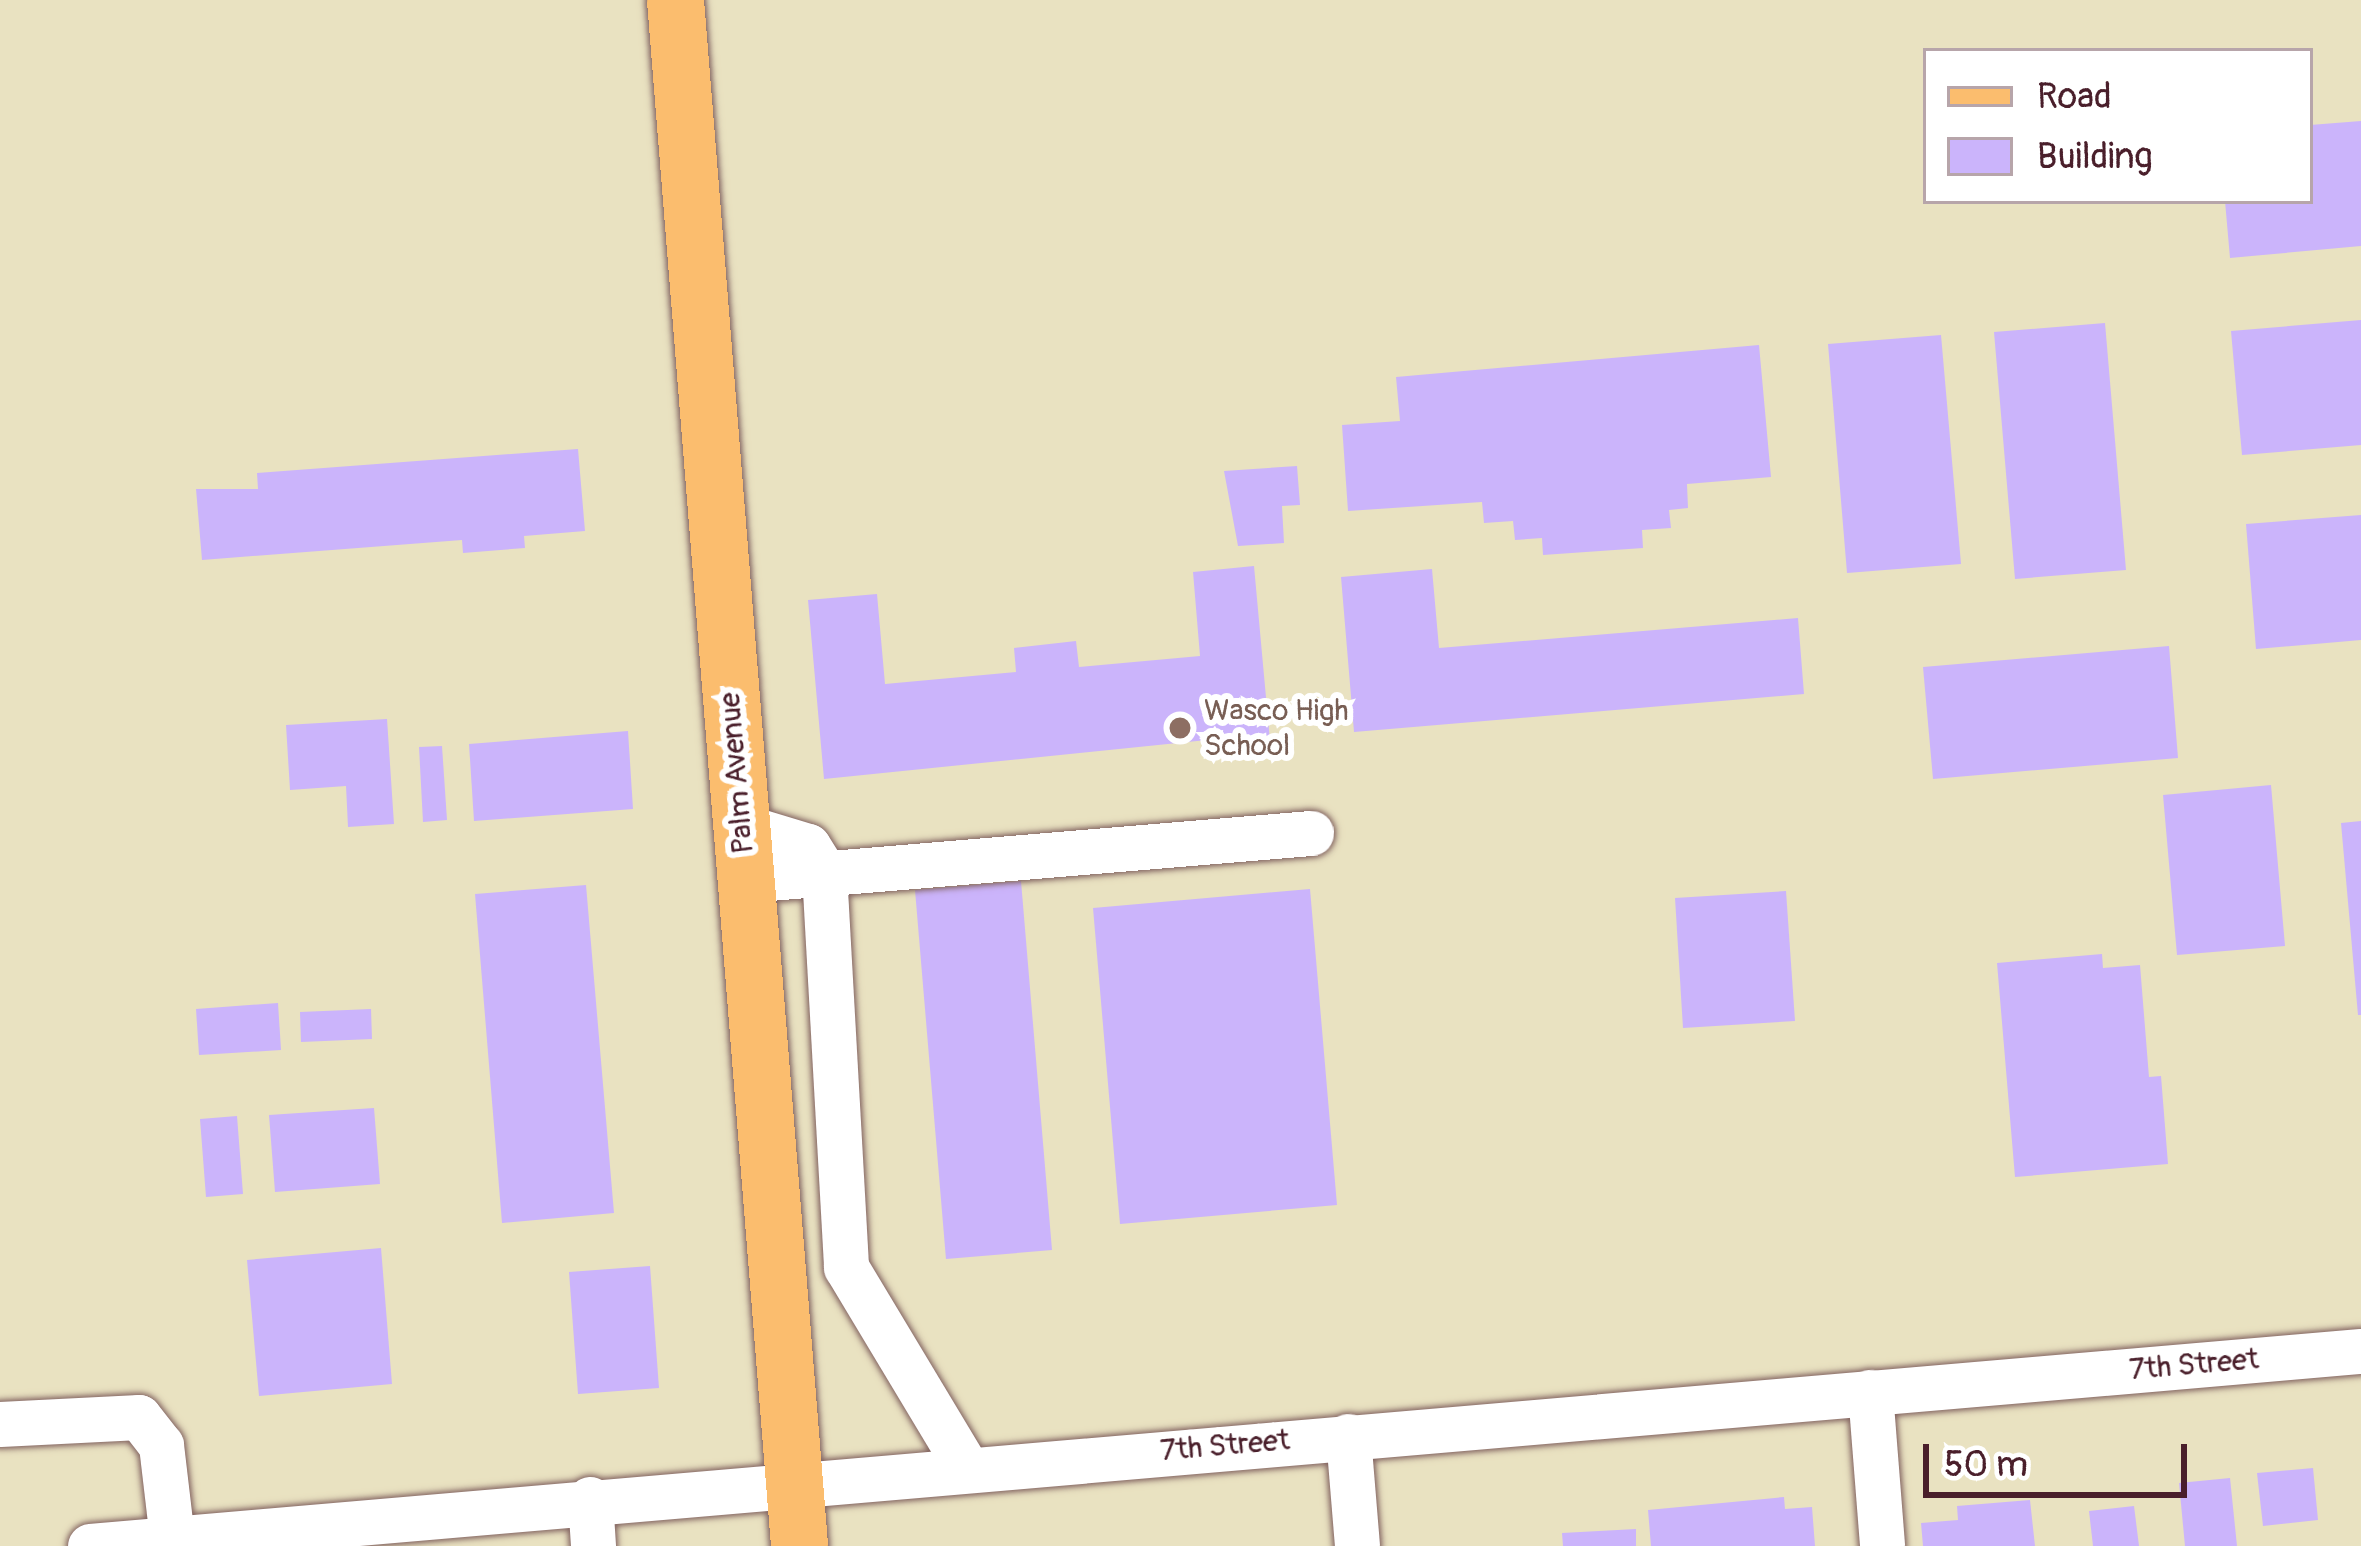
<!DOCTYPE html>
<style>
body{margin:0}
#map{position:relative;width:2361px;height:1546px;overflow:hidden;background:#e9e2c1;font-family:Pangolin,sans-serif}
div>[style]{position:absolute}
[style*='--x']{left:calc(var(--x)*1px);top:calc(var(--y)*1px);width:calc(var(--w)*1px);rotate:calc(var(--a)*1deg)}
.building>*{inset:0;background:#cbb4fb}
.roads{filter:drop-shadow(0 0 3px #826360) drop-shadow(0 0 3px #826360)}
.minor>*{height:45px;margin:-22.5px;padding:0 22.5px;transform-origin:22.5px;border-radius:22.5px;background:#fff}
.major>*{height:57px;margin:-28.5px;padding:0 28.5px;transform-origin:28.5px;border-radius:28.5px;background:#fbbd6e}
.dots>*{width:33px;height:33px;translate:-50% -50%;box-sizing:border-box;border:6px solid #fff;border-radius:50%}
span{translate:-50% -50%;white-space:nowrap;text-align:center;line-height:1.15;-webkit-text-stroke:12px #fff;paint-order:stroke}
.education-label{font-size:30px;color:#785e54}
.left{translate:0 -50%;text-align:left}
.street-label{font-size:30px;color:#4a1f2b}
.legend{position:absolute;left:1923px;top:48px;width:390px;height:156px;box-sizing:border-box;background:#fff;border:3px solid #b7a5aa;margin:0;padding:15px 21px;list-style:none;font-size:36px;color:#4a1f2b}
.legend li{display:flex;align-items:center;gap:24px;height:60px}
.legend b{width:60px;border:3px solid #b7a5aa}
.scale{position:absolute;left:1923px;top:1444px;width:264px;height:54px;box-sizing:border-box;border:6px solid #4a1f2b;border-top:0;padding-left:15px;font-size:36px;line-height:42px;white-space:nowrap;color:#4a1f2b;-webkit-text-stroke:9px #fff;paint-order:stroke}
</style>
<div id="map">
<div class="building">
<i style="clip-path:polygon(2361px 121px,2361px 246px,2230px 258px,2225px 201px,2310px 201px,2310px 125px)"></i>
<i style="clip-path:polygon(2361px 320px,2361px 445px,2242px 455px,2231px 331px)"></i>
<i style="clip-path:polygon(2105px 323px,2126px 570px,2015px 579px,1994px 332px)"></i>
<i style="clip-path:polygon(1941px 335px,1961px 564px,1847px 573px,1828px 344px)"></i>
<i style="clip-path:polygon(1759px 345px,1771px 477px,1687px 484px,1688px 508px,1669px 510px,1671px 528px,1642px 530px,1643px 548px,1543px 555px,1542px 538px,1515px 540px,1513px 521px,1484px 523px,1482px 502px,1348px 511px,1342px 425px,1400px 421px,1396px 377px)"></i>
<i style="clip-path:polygon(578px 449px,585px 531px,524px 536px,525px 548px,463px 553px,462px 540px,202px 560px,196px 489px,258px 489px,257px 473px)"></i>
<i style="clip-path:polygon(1297px 466px,1300px 505px,1282px 506px,1284px 543px,1238px 546px,1224px 471px)"></i>
<i style="clip-path:polygon(2361px 515px,2361px 640px,2256px 649px,2246px 524px)"></i>
<i style="clip-path:polygon(1254px 566px,1270px 741px,1208px 746px,1207px 740px,824px 779px,808px 600px,877px 594px,885px 684px,1016px 672px,1014px 648px,1076px 641px,1079px 667px,1200px 656px,1193px 572px)"></i>
<i style="clip-path:polygon(1432px 569px,1439px 648px,1798px 618px,1804px 694px,1354px 732px,1341px 577px)"></i>
<i style="clip-path:polygon(2169px 646px,2178px 758px,1933px 779px,1923px 667px)"></i>
<i style="clip-path:polygon(387px 719px,394px 824px,348px 827px,346px 786px,290px 790px,286px 725px)"></i>
<i style="clip-path:polygon(628px 731px,633px 809px,474px 821px,469px 744px)"></i>
<i style="clip-path:polygon(442px 746px,447px 820px,423px 822px,419px 747px)"></i>
<i style="clip-path:polygon(2271px 785px,2285px 946px,2177px 955px,2163px 795px)"></i>
<i style="clip-path:polygon(2361px 821px,2361px 1015px,2358px 1015px,2341px 823px)"></i>
<i style="clip-path:polygon(1021px 881px,1052px 1250px,946px 1259px,915px 890px)"></i>
<i style="clip-path:polygon(586px 885px,614px 1213px,502px 1223px,475px 894px)"></i>
<i style="clip-path:polygon(1310px 889px,1337px 1205px,1120px 1224px,1093px 908px)"></i>
<i style="clip-path:polygon(1786px 891px,1795px 1021px,1683px 1028px,1675px 898px)"></i>
<i style="clip-path:polygon(2102px 954px,2103px 968px,2140px 965px,2149px 1077px,2161px 1076px,2168px 1164px,2015px 1177px,1997px 963px)"></i>
<i style="clip-path:polygon(278px 1003px,281px 1050px,199px 1055px,196px 1009px)"></i>
<i style="clip-path:polygon(371px 1009px,372px 1039px,301px 1042px,300px 1012px)"></i>
<i style="clip-path:polygon(374px 1108px,380px 1184px,275px 1192px,269px 1115px)"></i>
<i style="clip-path:polygon(237px 1116px,243px 1194px,206px 1197px,200px 1119px)"></i>
<i style="clip-path:polygon(381px 1248px,392px 1384px,259px 1396px,247px 1260px)"></i>
<i style="clip-path:polygon(650px 1266px,659px 1388px,578px 1394px,569px 1272px)"></i>
<i style="clip-path:polygon(2313px 1468px,2318px 1520px,2263px 1526px,2257px 1473px)"></i>
<i style="clip-path:polygon(2230px 1478px,2237px 1546px,2185px 1546px,2179px 1483px)"></i>
<i style="clip-path:polygon(1784px 1497px,1785px 1509px,1812px 1507px,1815px 1546px,1651px 1546px,1648px 1510px)"></i>
<i style="clip-path:polygon(2030px 1500px,2035px 1546px,1923px 1546px,1921px 1523px,1958px 1520px,1957px 1506px)"></i>
<i style="clip-path:polygon(2134px 1506px,2139px 1546px,2093px 1546px,2089px 1511px)"></i>
<i style="clip-path:polygon(1636px 1529px,1636px 1546px,1563px 1546px,1562px 1533px)"></i>
</div>
<div class="roads">
<div class="minor">
<i style="--x:742;--y:826;--w:69;--a:16.9"></i>
<i style="--x:808;--y:846;--w:31;--a:58"></i>
<i style="--x:824;--y:872;--w:396;--a:86.8"></i>
<i style="--x:846;--y:1267;--w:235;--a:59"></i>
<i style="--x:746;--y:880;--w:567;--a:-4.76"></i>
<i style="--x:1870;--y:1392;--w:154;--a:85.5"></i>
<i style="--x:0;--y:1424;--w:139;--a:-2.9"></i>
<i style="--x:139;--y:1417;--w:36;--a:52"></i>
<i style="--x:161;--y:1445;--w:95;--a:83.3"></i>
<i style="--x:1348;--y:1436;--w:110;--a:85.3"></i>
<i style="--x:590;--y:1499;--w:47;--a:86.3"></i>
<i style="--x:90;--y:1546;--w:2279;--a:-4.91"></i>
</div>
<div class="major">
<i style="--x:675;--y:0;--w:1551;--a:85.41"></i>
</div>
</div>
<div class="dots">
<i style="left:1180px;top:728px;background:#8d6e63"></i>
</div>
<div class="education-label">
<span class="left" style="left:1204px;top:728px">Wasco High<br>School</span>
</div>
<div class="street-label">
<span style="left:737px;top:773px;rotate:-95deg">Palm Avenue</span>
<span style="left:2194px;top:1365px;rotate:-5deg">7th Street</span>
<span style="left:1225px;top:1446px;rotate:-5deg">7th Street</span>
</div>
<ul class="legend">
<li><b style="height:15px;background:#fbbd6e"></b>Road</li>
<li><b style="height:33px;background:#cbb4fb"></b>Building</li>
</ul>
<div class="scale">50 m</div>
</div>
